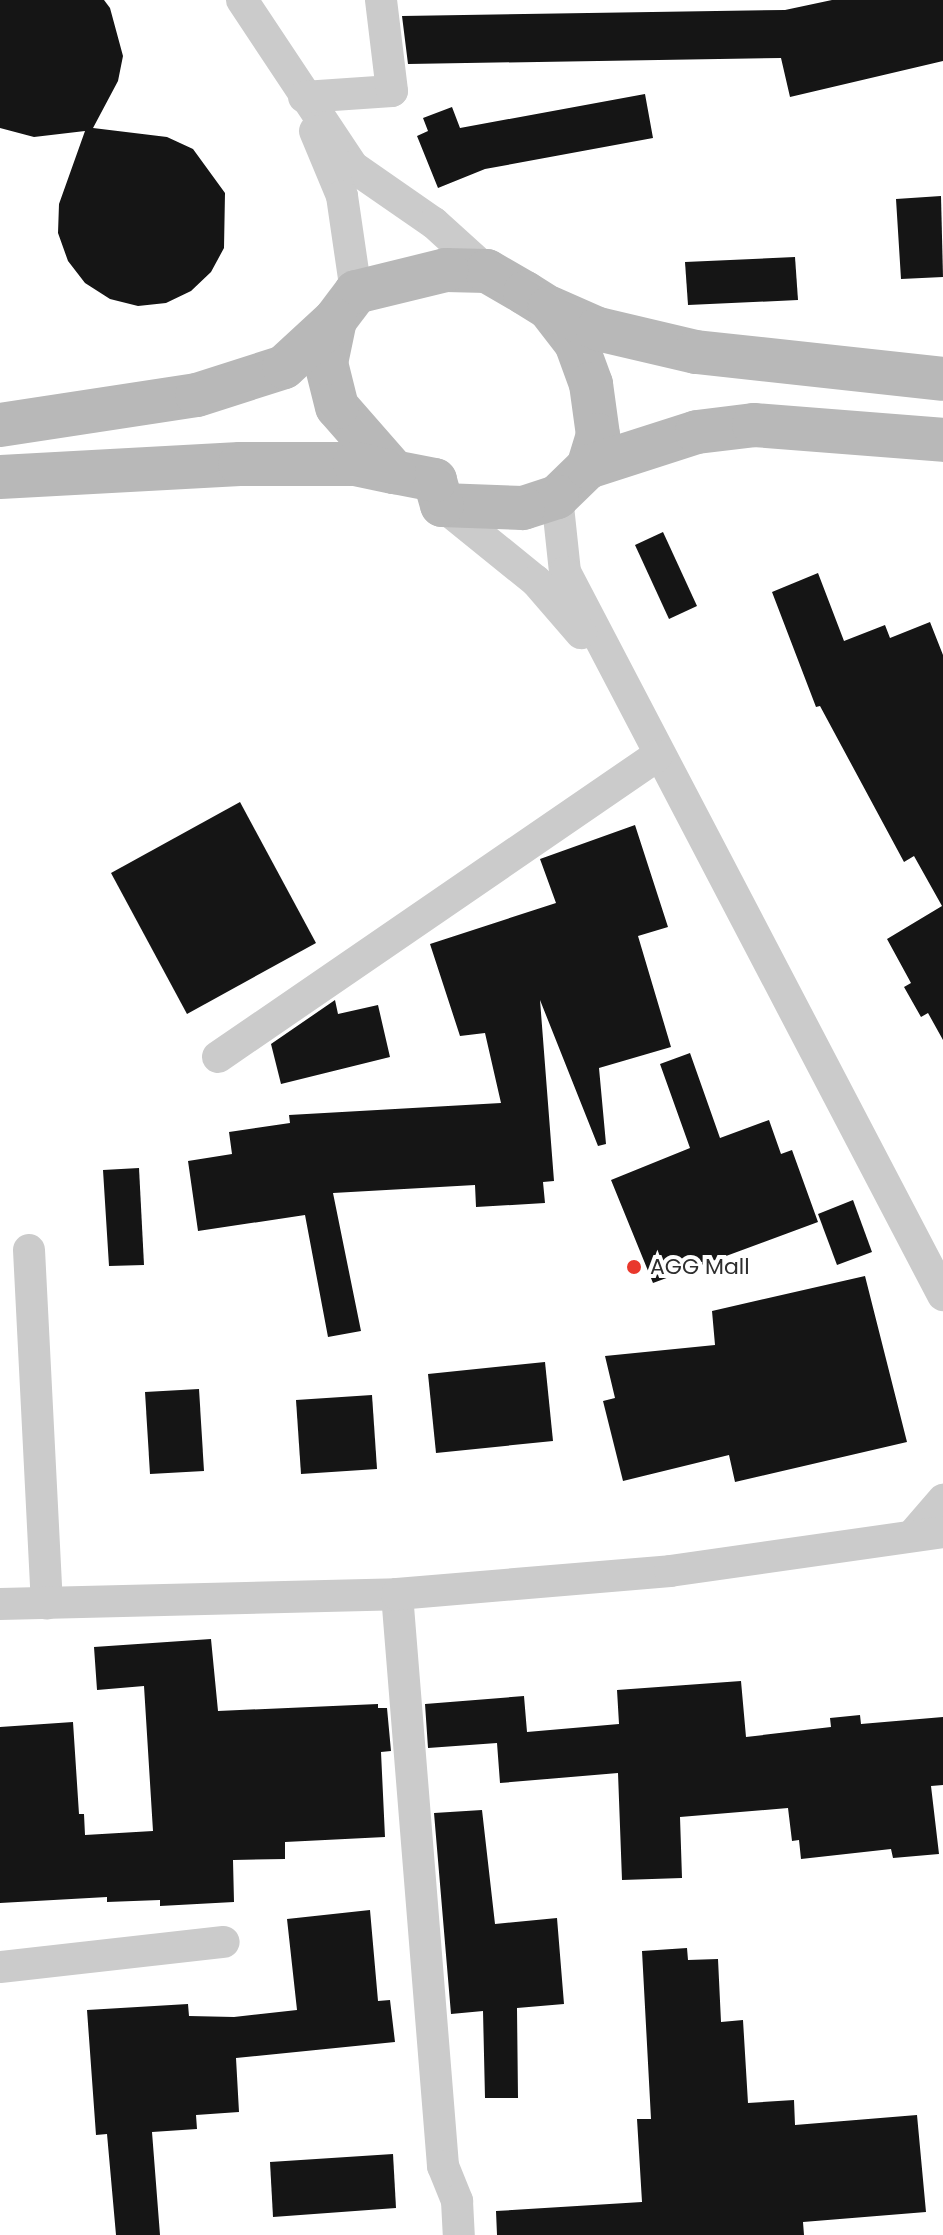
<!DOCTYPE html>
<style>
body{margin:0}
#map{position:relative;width:943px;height:2235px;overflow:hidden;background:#fff;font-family:Poppins,sans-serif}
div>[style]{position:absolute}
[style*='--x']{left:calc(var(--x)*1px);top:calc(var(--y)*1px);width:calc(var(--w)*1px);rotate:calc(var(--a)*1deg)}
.building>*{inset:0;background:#151515}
.minor>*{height:32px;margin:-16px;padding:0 16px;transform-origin:16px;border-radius:16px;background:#cbcbcb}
.secondary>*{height:44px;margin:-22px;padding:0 22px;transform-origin:22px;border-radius:22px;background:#b8b8b8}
.dots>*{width:22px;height:22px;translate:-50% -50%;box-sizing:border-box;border:4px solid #fff;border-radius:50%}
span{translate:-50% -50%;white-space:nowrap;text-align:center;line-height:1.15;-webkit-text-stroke:8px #fff;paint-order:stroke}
.poi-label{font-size:22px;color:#2e2e2e}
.left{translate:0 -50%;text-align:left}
</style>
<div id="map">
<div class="building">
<i style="clip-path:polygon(0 0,104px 0,110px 8px,123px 56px,118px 81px,93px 128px,167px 137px,193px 149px,225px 193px,224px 248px,211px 272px,191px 291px,166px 303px,138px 306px,110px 299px,85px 283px,68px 261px,58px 233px,59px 204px,85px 131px,34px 137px,0 128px)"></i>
<i style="clip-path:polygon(832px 0,943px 0,943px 61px,790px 97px,781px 58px,408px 64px,402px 16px,785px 10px)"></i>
<i style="clip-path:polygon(645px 94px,653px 138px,485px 169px,438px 188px,417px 136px,428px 131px,423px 118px,452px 107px,460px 128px)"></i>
<i style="clip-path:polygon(941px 196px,943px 277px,901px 279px,896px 199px)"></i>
<i style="clip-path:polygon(795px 257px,798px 300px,688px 305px,685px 262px)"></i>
<i style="clip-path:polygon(663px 532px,697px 606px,669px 619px,635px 545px)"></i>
<i style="clip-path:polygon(818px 573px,844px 641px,885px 625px,890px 638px,930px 622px,943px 655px,943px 1040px,928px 1013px,921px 1017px,904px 987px,911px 983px,887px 939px,942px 906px,914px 856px,904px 862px,820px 706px,816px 707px,772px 592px)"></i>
<i style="clip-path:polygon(240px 802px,316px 943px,187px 1014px,111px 873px)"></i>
<i style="clip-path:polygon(635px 825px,668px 927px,638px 936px,671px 1047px,599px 1068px,606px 1144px,598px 1146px,540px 1000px,554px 1181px,543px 1182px,545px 1203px,476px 1207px,475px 1185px,333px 1193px,361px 1331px,328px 1337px,305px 1215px,198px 1231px,188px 1161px,232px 1154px,229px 1132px,290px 1123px,289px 1115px,501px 1103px,485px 1033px,460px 1036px,430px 944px,556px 903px,540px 859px)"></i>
<i style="clip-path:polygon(335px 1000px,338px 1014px,378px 1005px,390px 1057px,281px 1084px,271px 1044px)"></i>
<i style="clip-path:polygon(690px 1053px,720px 1138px,769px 1120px,781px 1154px,792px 1150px,818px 1222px,653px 1283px,611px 1180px,690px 1148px,660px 1064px)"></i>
<i style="clip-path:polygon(139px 1168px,144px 1265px,109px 1266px,103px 1170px)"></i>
<i style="clip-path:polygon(853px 1200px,872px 1252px,837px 1265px,818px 1214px)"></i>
<i style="clip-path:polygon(865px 1276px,907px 1442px,735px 1482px,729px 1455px,623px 1481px,603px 1401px,615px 1398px,605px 1356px,715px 1345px,712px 1311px)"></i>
<i style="clip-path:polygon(545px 1362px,553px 1441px,436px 1453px,428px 1374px)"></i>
<i style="clip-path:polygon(199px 1389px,204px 1471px,150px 1474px,145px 1392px)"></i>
<i style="clip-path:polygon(372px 1395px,377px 1469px,301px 1474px,296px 1400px)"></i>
<i style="clip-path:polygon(211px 1639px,218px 1711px,378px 1704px,378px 1708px,387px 1708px,391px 1751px,381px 1752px,385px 1837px,285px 1842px,285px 1859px,233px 1860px,234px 1902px,160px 1906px,160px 1900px,107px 1902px,107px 1897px,0 1903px,0 1727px,73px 1722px,79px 1814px,84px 1814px,85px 1835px,153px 1831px,144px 1686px,97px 1690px,94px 1647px)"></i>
<i style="clip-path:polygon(741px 1681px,746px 1737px,831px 1727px,830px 1718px,860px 1715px,861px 1724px,943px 1717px,943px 1785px,931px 1786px,939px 1854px,893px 1858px,891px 1849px,801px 1859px,799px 1840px,792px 1841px,788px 1808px,680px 1817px,682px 1878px,622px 1880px,618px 1773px,500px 1783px,497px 1743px,428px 1748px,425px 1704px,524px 1696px,527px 1732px,619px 1724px,617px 1690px)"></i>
<i style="clip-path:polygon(482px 1810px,495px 1924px,557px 1918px,564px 2004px,517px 2008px,518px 2098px,485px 2098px,483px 2011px,451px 2014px,434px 1813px)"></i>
<i style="clip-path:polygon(370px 1910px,378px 2001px,390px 2000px,395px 2042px,236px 2058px,239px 2112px,196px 2115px,197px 2129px,152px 2132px,160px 2235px,116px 2235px,107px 2134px,96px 2135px,87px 2010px,188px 2004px,189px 2016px,234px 2017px,297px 2010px,287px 1919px)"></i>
<i style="clip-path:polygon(687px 1948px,688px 1960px,718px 1959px,721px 2022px,743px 2020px,748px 2103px,794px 2100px,795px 2125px,917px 2115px,926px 2212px,803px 2222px,804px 2235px,497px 2235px,496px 2211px,642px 2202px,637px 2119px,651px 2119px,642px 1951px)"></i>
<i style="clip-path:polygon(393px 2154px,396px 2208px,273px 2217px,270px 2162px)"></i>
</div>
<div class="minor">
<i style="--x:242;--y:0;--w:201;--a:56.4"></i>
<i style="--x:353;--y:167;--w:98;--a:34.7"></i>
<i style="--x:434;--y:223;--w:72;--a:42.2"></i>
<i style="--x:304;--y:97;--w:88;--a:-3.9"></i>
<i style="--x:392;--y:91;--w:92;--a:-96.9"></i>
<i style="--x:315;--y:131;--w:70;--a:67.4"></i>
<i style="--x:342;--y:196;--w:97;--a:81.7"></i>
<i style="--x:557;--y:497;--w:75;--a:83.9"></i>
<i style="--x:565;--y:572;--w:816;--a:62.4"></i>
<i style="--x:442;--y:505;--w:121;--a:39"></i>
<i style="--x:536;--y:581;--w:69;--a:49.1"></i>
<i style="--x:218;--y:1057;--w:532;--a:-34.44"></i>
<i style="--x:29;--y:1250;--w:354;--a:87.1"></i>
<i style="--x:912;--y:1536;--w:48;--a:-49.3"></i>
<i style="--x:397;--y:1594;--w:574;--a:85.4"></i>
<i style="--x:443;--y:2166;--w:38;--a:68"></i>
<i style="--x:457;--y:2201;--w:34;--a:87"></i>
<i style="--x:0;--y:1604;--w:397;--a:-1.4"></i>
<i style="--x:397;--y:1594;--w:274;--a:-4.8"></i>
<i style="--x:670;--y:1571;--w:276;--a:-8.1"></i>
<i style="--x:0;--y:1967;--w:225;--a:-6.4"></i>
</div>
<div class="secondary">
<i style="--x:446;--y:270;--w:41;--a:1.4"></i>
<i style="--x:487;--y:271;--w:44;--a:30.1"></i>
<i style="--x:525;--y:293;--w:28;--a:32"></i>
<i style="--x:549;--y:308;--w:44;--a:52.4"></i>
<i style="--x:576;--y:343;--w:44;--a:69.9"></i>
<i style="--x:591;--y:384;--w:51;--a:82.2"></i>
<i style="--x:598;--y:435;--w:34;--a:107"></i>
<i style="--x:588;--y:467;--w:43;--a:135.9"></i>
<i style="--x:557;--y:497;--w:36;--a:162"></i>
<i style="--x:523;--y:508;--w:81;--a:-177.9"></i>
<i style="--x:442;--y:505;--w:26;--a:-106"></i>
<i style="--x:435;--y:480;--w:42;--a:-169"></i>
<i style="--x:394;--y:472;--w:86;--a:-131.2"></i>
<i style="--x:337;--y:407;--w:45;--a:-104"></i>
<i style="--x:326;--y:363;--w:44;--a:-78.2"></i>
<i style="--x:335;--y:320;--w:35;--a:-53"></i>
<i style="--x:356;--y:292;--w:93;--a:-13.7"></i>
<i style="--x:550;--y:308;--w:52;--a:23.6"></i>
<i style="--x:598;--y:329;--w:101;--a:13.2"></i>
<i style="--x:696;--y:352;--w:248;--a:6.2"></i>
<i style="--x:0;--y:425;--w:199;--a:-8.7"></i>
<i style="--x:197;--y:395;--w:91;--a:-17.8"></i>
<i style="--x:284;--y:367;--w:69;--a:-42.7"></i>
<i style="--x:588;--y:467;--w:114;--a:-17.8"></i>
<i style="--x:697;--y:432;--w:57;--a:-7"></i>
<i style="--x:754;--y:425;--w:190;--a:4.5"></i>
<i style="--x:0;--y:477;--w:240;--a:-3.1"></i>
<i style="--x:240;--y:464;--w:115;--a:0"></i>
<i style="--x:355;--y:464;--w:40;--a:12"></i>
</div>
<div class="dots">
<i style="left:634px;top:1267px;background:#e9382c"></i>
</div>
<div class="poi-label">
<span class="left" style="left:650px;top:1267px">AGG Mall</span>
</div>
</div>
